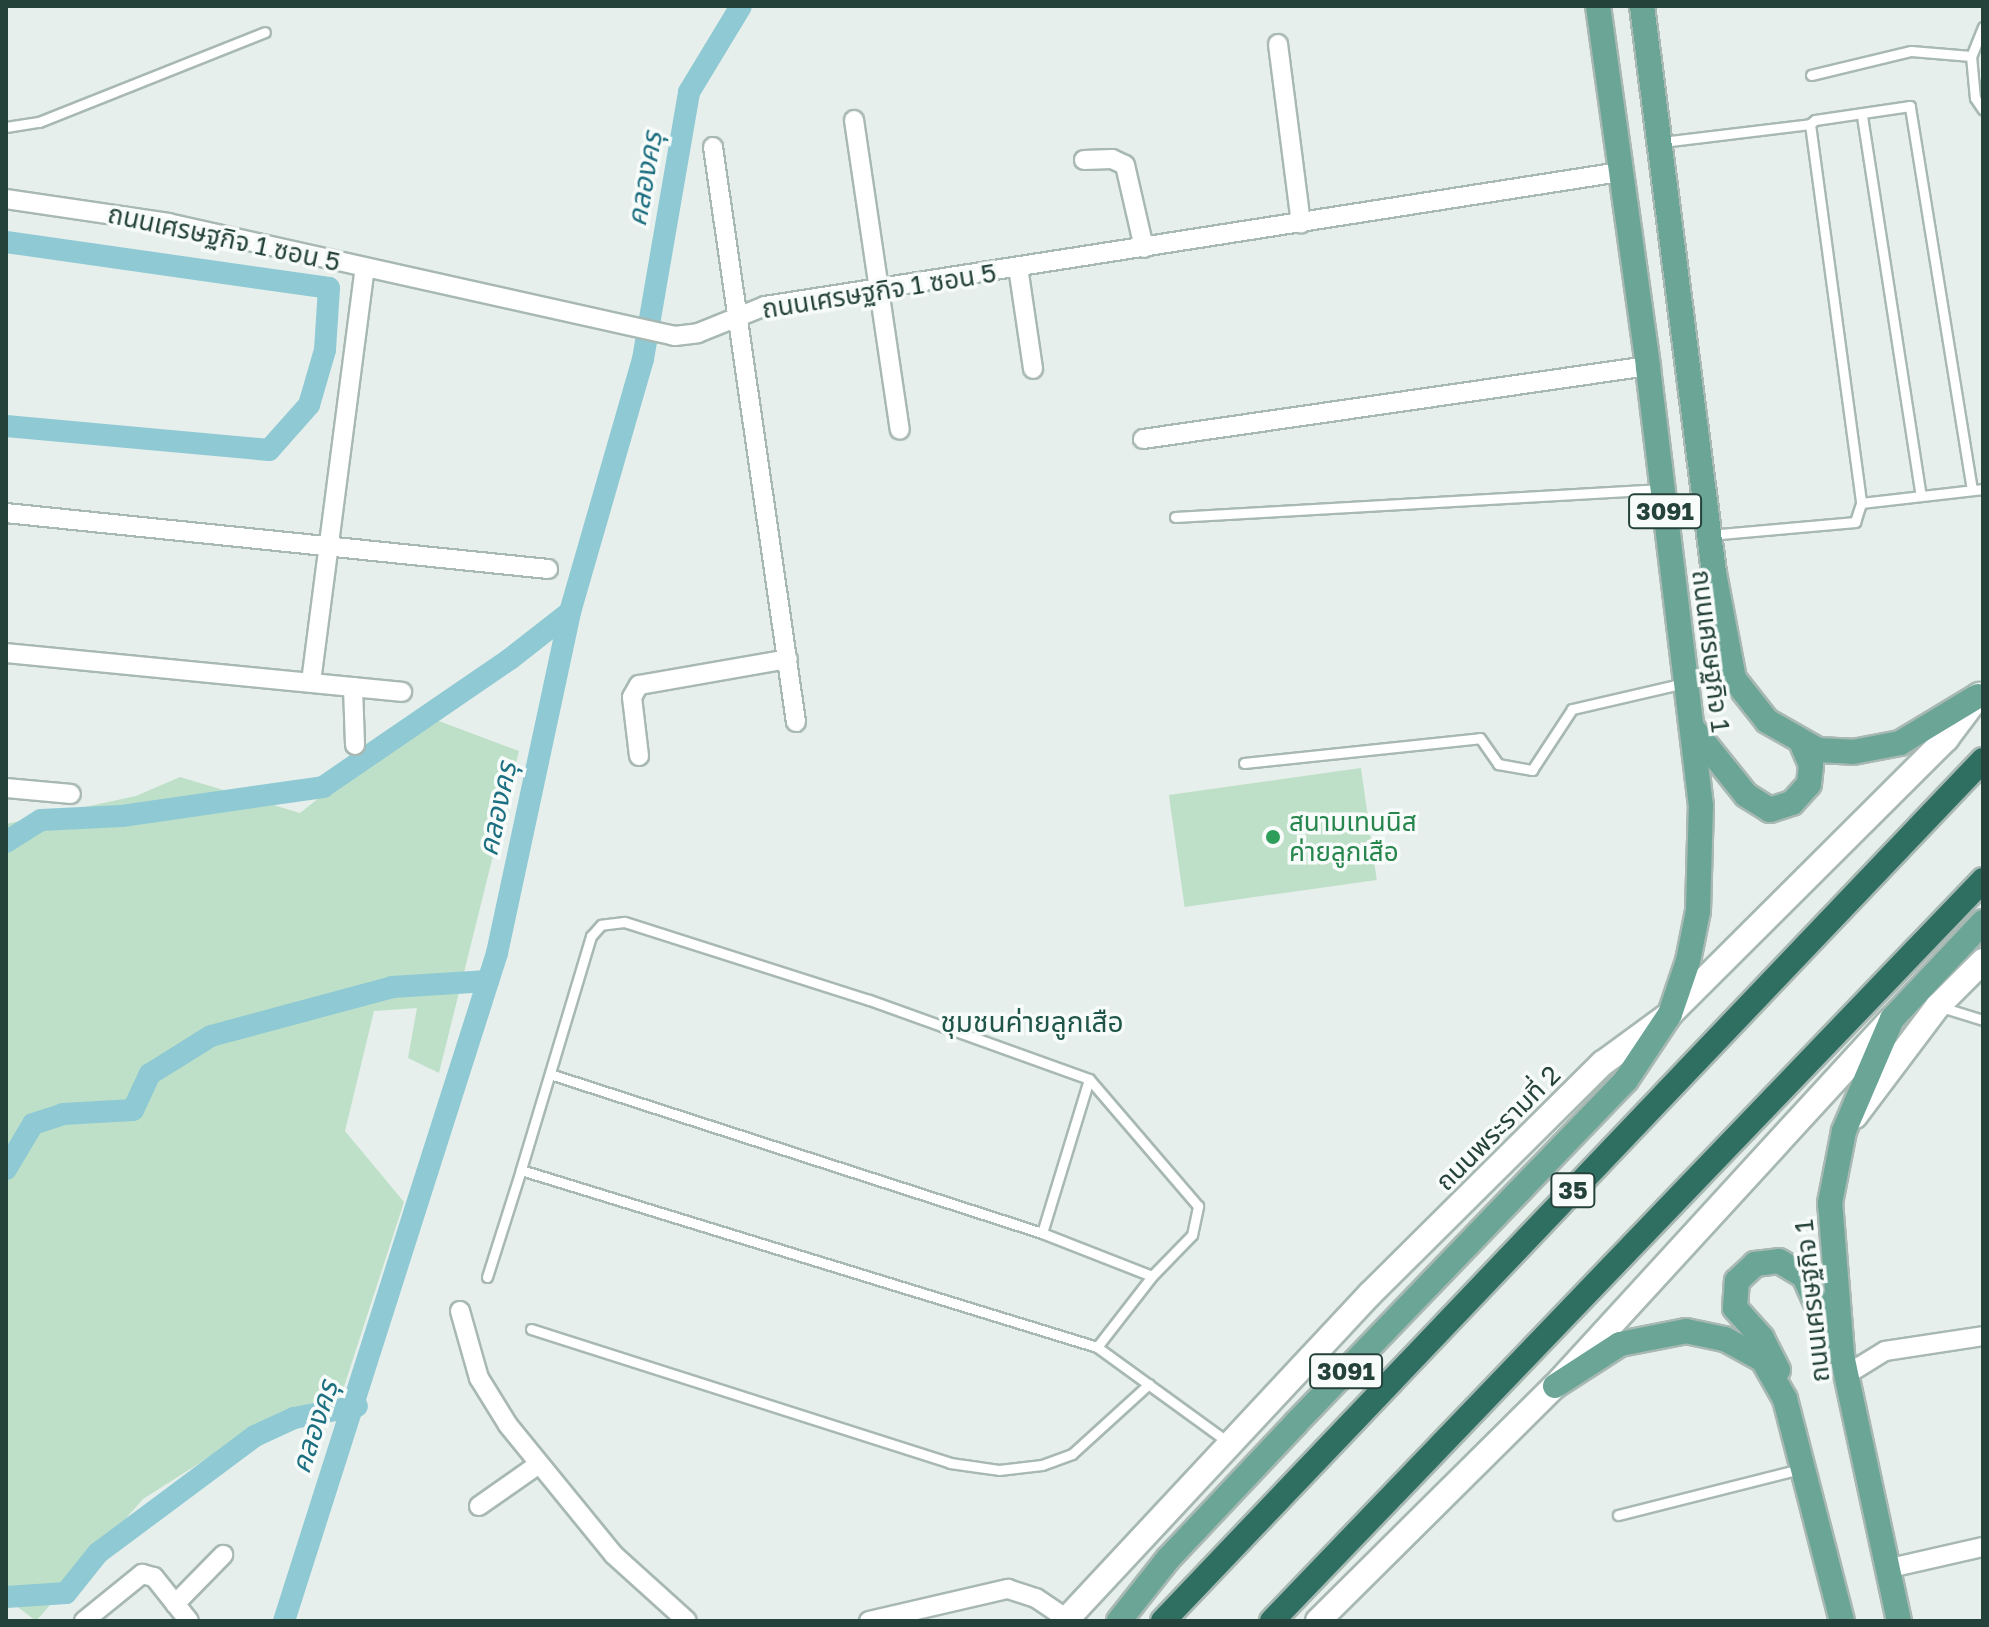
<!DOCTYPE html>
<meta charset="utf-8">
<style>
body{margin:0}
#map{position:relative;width:1989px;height:1627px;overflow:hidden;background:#e6efeb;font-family:"Golos Text","Noto Sans Thai",sans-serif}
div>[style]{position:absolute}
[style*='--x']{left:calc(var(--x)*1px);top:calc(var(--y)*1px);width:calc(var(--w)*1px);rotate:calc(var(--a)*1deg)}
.green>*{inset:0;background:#bfe0c8;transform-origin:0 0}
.canal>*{height:22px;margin:-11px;padding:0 11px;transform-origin:11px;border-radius:11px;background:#8ec9d4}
.roads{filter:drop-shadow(2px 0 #a8b8b2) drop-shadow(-2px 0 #a8b8b2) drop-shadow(0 2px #a8b8b2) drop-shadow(0 -2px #a8b8b2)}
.lane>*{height:9px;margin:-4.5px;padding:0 4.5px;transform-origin:4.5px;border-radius:4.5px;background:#fff}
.street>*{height:18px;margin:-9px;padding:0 9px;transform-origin:9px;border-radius:9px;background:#fff}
.secondary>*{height:24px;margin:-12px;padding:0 12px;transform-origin:12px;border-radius:12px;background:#fff}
.primary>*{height:24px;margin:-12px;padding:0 12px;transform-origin:12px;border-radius:12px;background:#6aa596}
.highway>*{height:24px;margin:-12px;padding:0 12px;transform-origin:12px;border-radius:12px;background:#2f6f62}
.dots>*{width:22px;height:22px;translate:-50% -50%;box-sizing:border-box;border:4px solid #f7fbf9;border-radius:50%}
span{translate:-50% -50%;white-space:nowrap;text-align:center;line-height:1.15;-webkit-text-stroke:7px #f7fbf9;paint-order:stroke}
.shield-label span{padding:2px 6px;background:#f7fbf9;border:2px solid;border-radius:6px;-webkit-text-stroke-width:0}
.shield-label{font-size:24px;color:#24423a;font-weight:700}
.street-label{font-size:26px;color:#24423a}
.leisure-label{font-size:26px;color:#27864d}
.left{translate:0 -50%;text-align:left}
.water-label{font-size:28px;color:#1c6f80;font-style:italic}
.neighbourhood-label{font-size:28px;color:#1f5548}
.frame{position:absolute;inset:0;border:8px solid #24423a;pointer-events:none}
</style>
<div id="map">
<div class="green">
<div style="clip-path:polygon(423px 715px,519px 751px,439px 1073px,408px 1058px,417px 1008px,374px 1011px,345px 1131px,404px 1202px,341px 1396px,277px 1414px,143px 1499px,36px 1621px,6px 1598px,6px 824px,136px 796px,180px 777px,300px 813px)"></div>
<div style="left:1361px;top:768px;width:113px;height:194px;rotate:82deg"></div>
</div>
<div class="canal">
<div style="--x:6;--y:242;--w:326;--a:8.1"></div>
<div style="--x:329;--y:288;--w:62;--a:93.7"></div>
<div style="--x:325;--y:350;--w:57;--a:106.2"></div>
<div style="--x:309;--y:405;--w:60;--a:131.6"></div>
<div style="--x:269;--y:450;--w:264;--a:-174.8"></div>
<div style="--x:6;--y:842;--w:41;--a:-32.2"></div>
<div style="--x:41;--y:820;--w:81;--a:-2.8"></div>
<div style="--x:122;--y:816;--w:203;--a:-8.2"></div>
<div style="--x:323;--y:787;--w:227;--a:-34.4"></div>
<div style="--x:510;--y:659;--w:76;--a:-38.1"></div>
<div style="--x:6;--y:1169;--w:52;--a:-59"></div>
<div style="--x:33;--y:1124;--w:32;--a:-18"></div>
<div style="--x:63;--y:1114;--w:70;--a:-3.3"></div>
<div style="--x:133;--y:1110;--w:40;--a:-65"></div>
<div style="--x:150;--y:1074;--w:72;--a:-31.9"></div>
<div style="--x:211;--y:1036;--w:188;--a:-15.1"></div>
<div style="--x:392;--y:987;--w:96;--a:-3.6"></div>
<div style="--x:6;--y:1597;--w:60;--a:-3.8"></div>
<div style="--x:66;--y:1593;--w:51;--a:-51.3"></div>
<div style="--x:98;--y:1553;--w:196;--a:-36.7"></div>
<div style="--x:255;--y:1436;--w:43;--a:-24.8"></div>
<div style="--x:294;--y:1418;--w:64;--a:-10.8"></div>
<div style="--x:284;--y:1621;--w:701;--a:-72.31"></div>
<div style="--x:497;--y:953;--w:349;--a:-77.9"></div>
<div style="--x:570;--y:612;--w:263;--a:-73.9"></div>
<div style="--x:643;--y:359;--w:271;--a:-80.2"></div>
<div style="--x:689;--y:92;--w:100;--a:-58.8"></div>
</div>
<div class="roads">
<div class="lane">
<div style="--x:1983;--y:27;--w:31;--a:112"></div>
<div style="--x:1971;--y:56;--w:42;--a:84.6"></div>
<div style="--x:1975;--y:98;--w:14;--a:56"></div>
<div style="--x:1811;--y:75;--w:103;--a:-13.5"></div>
<div style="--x:1911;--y:51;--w:60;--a:4.8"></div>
<div style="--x:1862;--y:116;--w:384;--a:81.2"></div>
<div style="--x:6;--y:127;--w:33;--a:-9"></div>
<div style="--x:39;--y:122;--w:243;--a:-21.7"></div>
<div style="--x:1662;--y:142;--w:149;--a:-6.9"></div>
<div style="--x:1972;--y:490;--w:389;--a:-99.2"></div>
<div style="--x:1910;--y:106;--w:96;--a:171.6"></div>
<div style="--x:1815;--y:120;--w:6;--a:141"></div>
<div style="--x:1810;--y:124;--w:382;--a:82.3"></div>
<div style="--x:1861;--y:503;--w:123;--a:-6.5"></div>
<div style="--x:1175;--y:517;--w:488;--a:-3.3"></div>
<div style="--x:1709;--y:535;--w:147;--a:-5.1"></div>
<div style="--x:1855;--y:522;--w:20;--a:-72"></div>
<div style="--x:1244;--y:763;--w:237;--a:-6"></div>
<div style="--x:1480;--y:738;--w:32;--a:55"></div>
<div style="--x:1498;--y:764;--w:35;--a:10"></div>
<div style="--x:1532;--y:770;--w:73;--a:-56.7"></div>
<div style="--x:1572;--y:709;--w:116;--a:-13"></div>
<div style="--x:1941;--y:1007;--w:44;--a:17.2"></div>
<div style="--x:550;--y:1074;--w:517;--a:17.91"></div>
<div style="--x:1042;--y:1233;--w:118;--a:21.4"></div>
<div style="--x:1042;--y:1233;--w:161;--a:-73"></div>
<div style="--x:487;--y:1277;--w:112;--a:-72.4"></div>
<div style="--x:531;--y:1329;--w:440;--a:17.7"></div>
<div style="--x:950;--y:1463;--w:49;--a:8.1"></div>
<div style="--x:999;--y:1470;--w:43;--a:-6.6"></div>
<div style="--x:1042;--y:1465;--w:32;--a:-20"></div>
<div style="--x:1072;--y:1454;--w:104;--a:-42.3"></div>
<div style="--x:1097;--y:1347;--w:90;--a:-52.2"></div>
<div style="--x:1152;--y:1276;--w:57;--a:-45.7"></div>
<div style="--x:1192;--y:1235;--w:30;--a:-78"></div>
<div style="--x:1198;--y:1206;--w:167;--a:-130.6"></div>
<div style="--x:1089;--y:1079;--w:234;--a:-160.2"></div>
<div style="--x:869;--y:1000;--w:257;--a:-162.3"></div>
<div style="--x:624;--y:922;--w:23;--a:173"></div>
<div style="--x:601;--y:925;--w:15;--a:132"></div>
<div style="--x:591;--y:936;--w:244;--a:106.7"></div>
<div style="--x:521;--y:1170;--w:603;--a:17.08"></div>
<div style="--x:1097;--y:1347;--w:163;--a:36"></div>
<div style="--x:1618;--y:1515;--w:188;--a:-14.2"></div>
</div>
<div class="street">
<div style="--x:1278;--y:44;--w:181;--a:82.7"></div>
<div style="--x:854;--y:120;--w:313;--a:81.6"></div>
<div style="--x:713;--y:147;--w:581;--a:81.79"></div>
<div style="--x:1084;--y:160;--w:28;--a:-2"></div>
<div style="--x:1112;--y:159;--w:14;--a:25"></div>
<div style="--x:1125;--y:165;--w:85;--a:77.1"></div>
<div style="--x:6;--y:199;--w:164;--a:8.4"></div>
<div style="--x:168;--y:223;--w:519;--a:12.56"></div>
<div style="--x:675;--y:336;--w:23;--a:-7"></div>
<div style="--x:698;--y:333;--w:72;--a:-21.9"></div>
<div style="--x:765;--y:306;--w:865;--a:-8.91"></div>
<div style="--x:1018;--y:267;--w:103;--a:81.6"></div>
<div style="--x:1143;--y:439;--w:510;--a:-8.23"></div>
<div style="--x:6;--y:513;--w:545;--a:5.9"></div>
<div style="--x:6;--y:653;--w:398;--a:5.6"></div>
<div style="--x:311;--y:682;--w:418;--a:-82.6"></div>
<div style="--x:353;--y:687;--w:58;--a:88"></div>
<div style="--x:639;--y:756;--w:59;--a:-96.8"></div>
<div style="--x:632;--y:697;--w:14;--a:-60"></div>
<div style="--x:639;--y:685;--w:151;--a:-9.9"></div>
<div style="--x:6;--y:788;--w:65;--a:5.3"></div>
<div style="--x:460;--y:1311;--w:70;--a:74.2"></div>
<div style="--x:479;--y:1378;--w:55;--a:58.3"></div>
<div style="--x:508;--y:1425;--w:168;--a:50.8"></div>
<div style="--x:614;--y:1555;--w:98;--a:42.1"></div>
<div style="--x:1846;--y:1375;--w:46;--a:-31.6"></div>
<div style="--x:1885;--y:1351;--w:99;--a:-8.7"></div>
<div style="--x:479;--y:1506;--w:73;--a:-35"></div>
<div style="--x:1886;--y:1569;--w:99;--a:-12.8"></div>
<div style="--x:175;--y:1604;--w:69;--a:-45.6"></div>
<div style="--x:84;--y:1621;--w:75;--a:-39"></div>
<div style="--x:142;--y:1574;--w:12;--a:14"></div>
<div style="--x:154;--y:1577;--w:56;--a:51.5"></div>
<div style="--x:869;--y:1621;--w:143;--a:-13"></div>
<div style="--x:1008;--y:1589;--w:29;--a:18"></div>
<div style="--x:1036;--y:1598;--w:37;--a:34"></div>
</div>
<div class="secondary">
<div style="--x:1855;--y:1116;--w:138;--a:-53"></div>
<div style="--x:1938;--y:1006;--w:64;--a:-45"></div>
<div style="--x:1065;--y:1621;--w:447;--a:-47"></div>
<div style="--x:1370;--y:1294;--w:328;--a:-44.8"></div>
<div style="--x:1603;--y:1063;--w:83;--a:-36.2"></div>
<div style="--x:1670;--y:1014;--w:390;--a:-44.9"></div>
<div style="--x:1946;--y:739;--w:55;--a:-53.1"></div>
<div style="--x:1318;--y:1621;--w:334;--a:-44.8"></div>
<div style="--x:1555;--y:1386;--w:495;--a:-47.5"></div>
</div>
<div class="primary">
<div style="--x:1642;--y:6;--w:572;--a:82.76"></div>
<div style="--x:1714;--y:573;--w:108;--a:79.3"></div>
<div style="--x:1734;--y:679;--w:53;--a:51.8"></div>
<div style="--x:1767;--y:721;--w:59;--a:29.6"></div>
<div style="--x:1818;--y:750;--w:35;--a:3"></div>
<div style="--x:1853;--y:752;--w:48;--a:-10.8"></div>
<div style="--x:1900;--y:743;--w:91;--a:-31.1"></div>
<div style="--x:1694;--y:730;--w:83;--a:51.3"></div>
<div style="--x:1746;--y:795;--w:28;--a:32"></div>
<div style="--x:1770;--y:810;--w:23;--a:-18"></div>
<div style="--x:1792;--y:803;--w:25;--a:-48"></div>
<div style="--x:1809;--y:784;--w:19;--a:-84"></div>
<div style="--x:1811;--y:765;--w:25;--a:-113"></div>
<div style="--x:1778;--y:1370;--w:36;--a:-117"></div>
<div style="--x:1762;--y:1338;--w:40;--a:-132"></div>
<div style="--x:1735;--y:1308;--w:27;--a:-86"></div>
<div style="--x:1737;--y:1281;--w:25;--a:-43"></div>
<div style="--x:1755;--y:1264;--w:24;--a:-7"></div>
<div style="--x:1779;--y:1261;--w:29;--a:31"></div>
<div style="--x:1804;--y:1276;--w:73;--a:65.9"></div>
<div style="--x:1555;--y:1386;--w:77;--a:-32.9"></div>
<div style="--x:1620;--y:1344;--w:67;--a:-11.1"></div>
<div style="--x:1686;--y:1331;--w:40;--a:12"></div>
<div style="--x:1725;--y:1339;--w:43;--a:28.9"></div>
<div style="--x:1763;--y:1360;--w:45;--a:60.6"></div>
<div style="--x:1785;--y:1399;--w:229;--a:75.6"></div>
<div style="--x:1119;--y:1621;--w:79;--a:-51.7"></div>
<div style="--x:1168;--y:1559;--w:187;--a:-46.7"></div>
<div style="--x:1296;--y:1423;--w:476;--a:-46.1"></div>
<div style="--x:1626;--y:1080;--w:79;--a:-56.3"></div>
<div style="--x:1670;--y:1014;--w:56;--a:-71.2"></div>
<div style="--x:1688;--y:961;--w:51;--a:-78.7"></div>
<div style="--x:1698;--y:911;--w:105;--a:-88.4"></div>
<div style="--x:1701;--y:806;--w:443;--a:-96.9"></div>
<div style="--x:1648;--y:366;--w:363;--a:-97.9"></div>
<div style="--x:1899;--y:1621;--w:273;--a:-102.1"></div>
<div style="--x:1842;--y:1354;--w:151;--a:-94.5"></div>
<div style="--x:1830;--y:1203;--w:73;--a:-79"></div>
<div style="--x:1844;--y:1131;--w:122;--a:-66.8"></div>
<div style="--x:1892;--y:1019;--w:133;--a:-46.8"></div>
</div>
<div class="highway">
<div style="--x:1163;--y:1621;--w:1189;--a:-46.4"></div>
<div style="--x:1272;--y:1621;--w:1027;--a:-46.18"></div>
</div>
</div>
<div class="dots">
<div style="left:1273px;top:837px;background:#2e9e5b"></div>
</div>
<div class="shield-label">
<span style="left:1665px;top:511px">3091</span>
<span style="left:1573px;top:1190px">35</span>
<span style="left:1346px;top:1371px">3091</span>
</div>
<div class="street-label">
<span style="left:224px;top:238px;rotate:12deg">ถนนเศรษฐกิจ 1 ซอน 5</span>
<span style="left:879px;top:291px;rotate:-9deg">ถนนเศรษฐกิจ 1 ซอน 5</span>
<span style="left:1711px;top:651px;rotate:83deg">ถนนเศรษฐกิจ 1</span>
<span style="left:1498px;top:1128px;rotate:-45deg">ถนนพระรามที่ 2</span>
<span style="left:1812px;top:1301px;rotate:-96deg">ถนนเศรษฐกิจ 1</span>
</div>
<div class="leisure-label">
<span class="left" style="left:1289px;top:837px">สนามเทนนิส<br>ค่ายลูกเสือ</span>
</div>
<div class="water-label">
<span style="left:644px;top:179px;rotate:-80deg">คลองครุ</span>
<span style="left:497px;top:809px;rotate:-78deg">คลองครุ</span>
<span style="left:314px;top:1427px;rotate:-72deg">คลองครุ</span>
</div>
<div class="neighbourhood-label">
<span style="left:1032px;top:1022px">ชุมชนค่ายลูกเสือ</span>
</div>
<div class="frame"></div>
</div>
